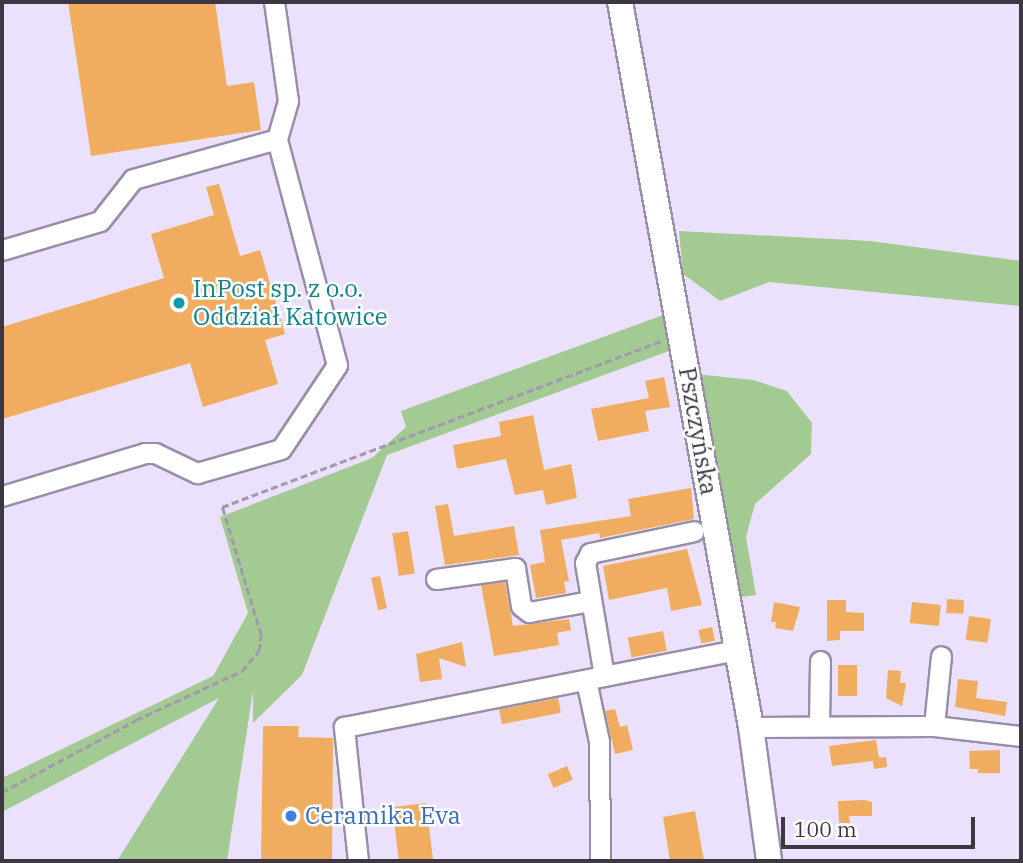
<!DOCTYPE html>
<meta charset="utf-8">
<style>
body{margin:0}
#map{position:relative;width:1023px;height:863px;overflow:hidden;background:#ece1fc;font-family:"IBM Plex Serif",serif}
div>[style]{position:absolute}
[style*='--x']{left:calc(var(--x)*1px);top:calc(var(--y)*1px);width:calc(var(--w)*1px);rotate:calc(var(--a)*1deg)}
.green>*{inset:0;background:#a3ca92}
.building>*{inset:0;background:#f0ad5f;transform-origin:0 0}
.path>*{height:2.5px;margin-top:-1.25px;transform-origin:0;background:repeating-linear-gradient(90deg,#a199ad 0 7px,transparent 0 10.5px)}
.roads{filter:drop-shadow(2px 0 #988ea7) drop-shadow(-2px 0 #988ea7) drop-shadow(0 2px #988ea7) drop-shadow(0 -2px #988ea7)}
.minor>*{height:19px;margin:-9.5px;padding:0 9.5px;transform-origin:9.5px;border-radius:9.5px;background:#fff}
.major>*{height:24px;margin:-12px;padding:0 12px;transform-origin:12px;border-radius:12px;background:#fff}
.dots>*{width:19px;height:19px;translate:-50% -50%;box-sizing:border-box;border:4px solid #fff;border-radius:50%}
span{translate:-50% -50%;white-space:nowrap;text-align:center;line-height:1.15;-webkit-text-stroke:5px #fff;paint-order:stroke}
.culture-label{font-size:24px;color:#0d838f}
.left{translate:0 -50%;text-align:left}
.street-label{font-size:24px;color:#3c3742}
.shop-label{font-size:24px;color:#366cbe}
.frame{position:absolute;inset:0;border:4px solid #3c3742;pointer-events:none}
.scale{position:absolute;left:781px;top:817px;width:194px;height:32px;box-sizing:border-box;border:4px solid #3c3742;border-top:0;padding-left:9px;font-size:21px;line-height:24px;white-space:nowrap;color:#3c3742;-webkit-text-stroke:5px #fff;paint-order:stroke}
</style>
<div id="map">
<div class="green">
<div style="clip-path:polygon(679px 231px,870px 241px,1021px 261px,1021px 306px,769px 282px,720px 301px,683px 274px)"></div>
<div style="clip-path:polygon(666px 314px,669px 351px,387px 455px,302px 675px,253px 723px,253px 691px,227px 861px,117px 861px,219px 698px,2px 812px,2px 778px,213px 676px,248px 613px,220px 517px,372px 458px,406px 427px,401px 411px)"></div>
<div style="clip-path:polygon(695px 374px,753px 380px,787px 391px,812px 423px,811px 454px,755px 504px,746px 537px,756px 595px,735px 598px)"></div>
</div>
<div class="building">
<div style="clip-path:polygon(68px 2px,215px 2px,227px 86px,254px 82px,261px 130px,91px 156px)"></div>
<div style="clip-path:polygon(219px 184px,240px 256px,260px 250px,285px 334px,265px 340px,278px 384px,203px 407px,190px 363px,2px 419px,2px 327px,164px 278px,151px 234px,214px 215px,206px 187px)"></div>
<div style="clip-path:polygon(664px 377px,670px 407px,645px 411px,649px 431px,598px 441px,591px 409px,649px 398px,645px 381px)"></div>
<div style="clip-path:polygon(533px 415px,544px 470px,571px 464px,577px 498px,546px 505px,543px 490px,515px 495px,506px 459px,457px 469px,453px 445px,501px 436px,499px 422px)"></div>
<div style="clip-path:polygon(691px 488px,694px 519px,600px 538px,599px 533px,561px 540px,569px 581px,564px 582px,566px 593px,536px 598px,530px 565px,545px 562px,540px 530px,631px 516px,628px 499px)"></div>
<div style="clip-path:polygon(448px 504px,454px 536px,514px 526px,519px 555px,445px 565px,435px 506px)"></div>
<div style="left:408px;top:531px;width:43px;height:16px;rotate:81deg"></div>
<div style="clip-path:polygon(687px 549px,702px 605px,671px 611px,667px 588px,609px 600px,603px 566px)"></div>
<div style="left:380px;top:576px;width:33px;height:9px;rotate:78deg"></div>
<div style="clip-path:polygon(505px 582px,513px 626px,569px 619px,571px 630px,557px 633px,559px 645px,494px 656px,481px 585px)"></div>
<div style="left:947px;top:599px;width:17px;height:14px;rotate:3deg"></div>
<div style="clip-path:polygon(827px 600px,846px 600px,846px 612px,864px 613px,864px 631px,840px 631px,840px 640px,827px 641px)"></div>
<div style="clip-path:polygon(774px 602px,800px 607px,793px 631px,775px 628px,776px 622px,771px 622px)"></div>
<div style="left:912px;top:602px;width:29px;height:21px;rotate:6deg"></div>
<div style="left:969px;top:616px;width:22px;height:24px;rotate:8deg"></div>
<div style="left:712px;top:627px;width:14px;height:14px;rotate:78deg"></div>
<div style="left:663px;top:631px;width:20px;height:36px;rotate:79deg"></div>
<div style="clip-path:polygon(462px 642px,466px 667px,439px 658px,442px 679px,420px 682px,416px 654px)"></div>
<div style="left:838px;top:665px;width:19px;height:31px"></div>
<div style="clip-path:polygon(888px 670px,901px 671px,900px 683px,906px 683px,902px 706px,886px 698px)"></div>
<div style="clip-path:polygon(958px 679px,978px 681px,976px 698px,1007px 702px,1005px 716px,955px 707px)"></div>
<div style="left:558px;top:698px;width:15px;height:60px;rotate:79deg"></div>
<div style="clip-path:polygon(615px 709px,620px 727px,627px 725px,633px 750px,615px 754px,605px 711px)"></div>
<div style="clip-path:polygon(263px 726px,299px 726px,298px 737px,333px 738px,332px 861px,261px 861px)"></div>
<div style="clip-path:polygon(876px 740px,879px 758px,886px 757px,887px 767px,874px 769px,873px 761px,832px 766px,829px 746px)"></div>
<div style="clip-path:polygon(1000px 750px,1000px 773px,978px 773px,978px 769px,970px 769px,969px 751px)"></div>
<div style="left:567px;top:766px;width:15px;height:21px;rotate:67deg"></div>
<div style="clip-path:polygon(865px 800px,872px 802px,872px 816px,849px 816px,850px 823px,839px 823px,838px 801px)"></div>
<div style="left:426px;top:803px;width:58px;height:34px;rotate:83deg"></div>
<div style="clip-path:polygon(695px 811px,704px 861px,670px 861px,663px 817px)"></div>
</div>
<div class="path">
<div style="--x:2;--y:792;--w:152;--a:-28.2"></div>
<div style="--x:136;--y:720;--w:117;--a:-24.8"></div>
<div style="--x:242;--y:671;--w:26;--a:-50"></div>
<div style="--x:259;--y:651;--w:16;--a:-83"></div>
<div style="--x:261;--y:635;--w:134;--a:-106.9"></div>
<div style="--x:222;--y:507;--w:472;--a:-20.7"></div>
</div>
<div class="roads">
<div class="minor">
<div style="--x:2;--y:250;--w:102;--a:-16.5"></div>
<div style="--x:100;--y:221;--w:53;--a:-51.8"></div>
<div style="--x:133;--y:179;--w:149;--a:-15.5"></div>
<div style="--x:2;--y:496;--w:149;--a:-16.7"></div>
<div style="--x:145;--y:453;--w:10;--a:0"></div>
<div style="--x:155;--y:453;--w:47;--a:25.5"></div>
<div style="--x:197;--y:473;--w:87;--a:-15.9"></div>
<div style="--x:281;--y:449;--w:101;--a:-56.3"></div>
<div style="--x:337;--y:365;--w:234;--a:-104.9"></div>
<div style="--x:277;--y:139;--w:40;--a:-74"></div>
<div style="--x:288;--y:101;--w:100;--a:-98"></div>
<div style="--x:436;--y:579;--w:80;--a:-7.9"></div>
<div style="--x:515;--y:568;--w:38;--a:81"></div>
<div style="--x:521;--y:606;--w:10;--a:37"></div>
<div style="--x:529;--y:612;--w:63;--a:-10.1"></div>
<div style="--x:604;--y:676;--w:115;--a:-99.5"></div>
<div style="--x:585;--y:563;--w:11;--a:-63"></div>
<div style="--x:590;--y:553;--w:106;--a:-11.9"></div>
<div style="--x:586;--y:680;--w:62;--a:78"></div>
<div style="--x:599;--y:741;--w:120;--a:89.5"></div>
<div style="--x:819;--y:725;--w:64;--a:-89.1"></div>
<div style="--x:934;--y:726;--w:70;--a:-84.3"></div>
<div style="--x:751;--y:727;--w:183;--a:-0.3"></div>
<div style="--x:934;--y:726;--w:88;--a:6.6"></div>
<div style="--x:358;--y:861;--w:135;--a:-96"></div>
<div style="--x:344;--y:727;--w:400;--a:-11.1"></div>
</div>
<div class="major">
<div style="--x:620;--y:2;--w:737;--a:79.76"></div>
<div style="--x:751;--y:727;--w:135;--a:82.3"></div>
</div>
</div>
<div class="dots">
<div style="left:179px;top:303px;background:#0f9aa8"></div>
<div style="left:291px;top:816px;background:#3f7fe0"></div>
</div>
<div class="culture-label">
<span class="left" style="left:193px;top:303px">InPost sp. z o.o.<br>Oddział Katowice</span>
</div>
<div class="street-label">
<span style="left:698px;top:431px;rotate:80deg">Pszczyńska</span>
</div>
<div class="shop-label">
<span class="left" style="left:305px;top:816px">Ceramika Eva</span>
</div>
<div class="frame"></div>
<div class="scale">100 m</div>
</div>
